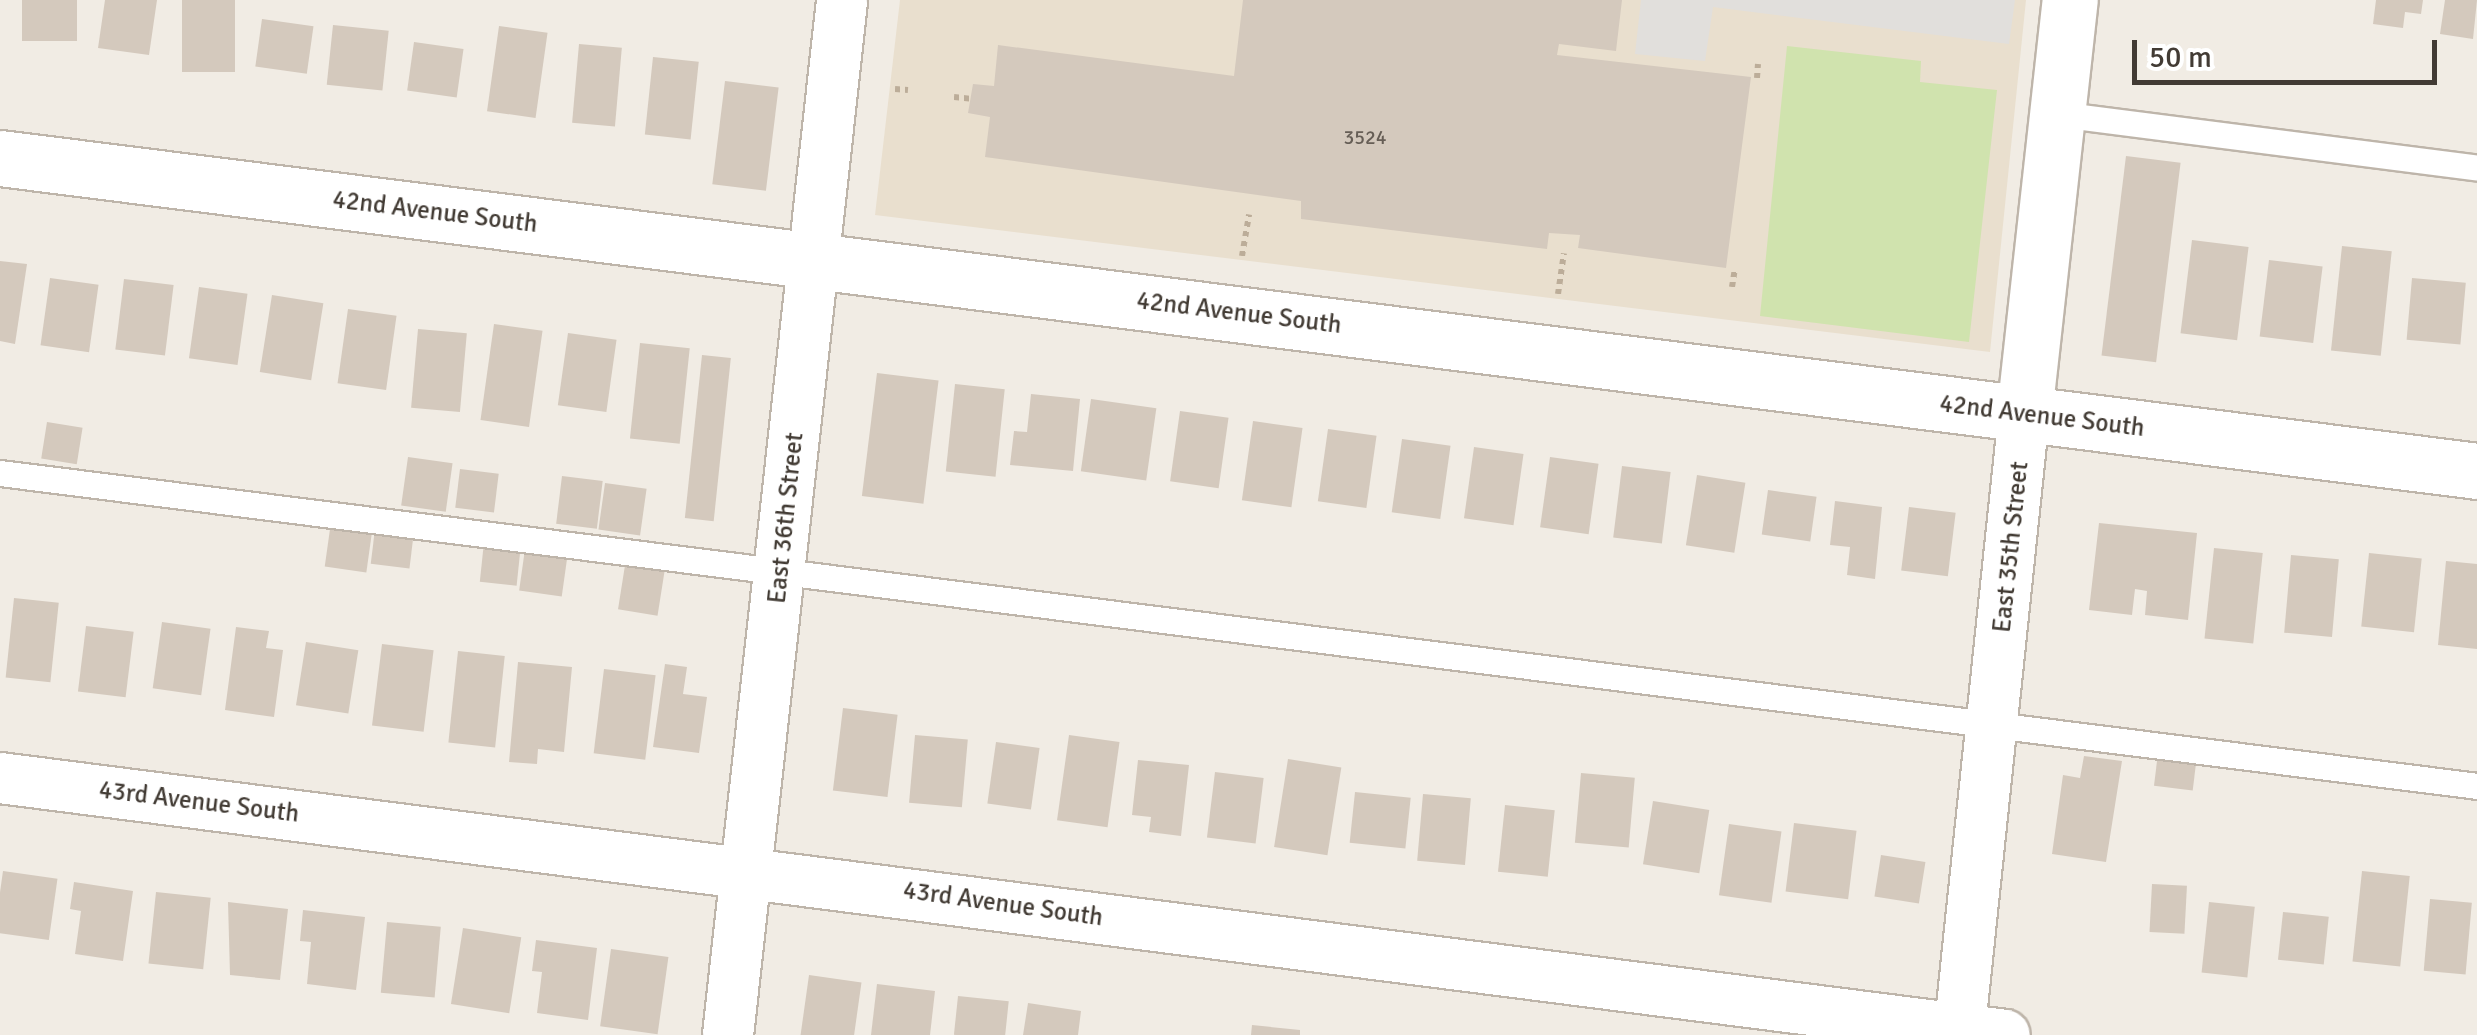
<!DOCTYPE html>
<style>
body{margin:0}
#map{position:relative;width:2477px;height:1035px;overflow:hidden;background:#f1ece4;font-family:Signika,sans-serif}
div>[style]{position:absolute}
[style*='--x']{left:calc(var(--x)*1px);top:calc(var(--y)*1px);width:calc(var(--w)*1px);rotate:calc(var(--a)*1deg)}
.education>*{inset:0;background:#e9dfce}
.green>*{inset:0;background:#d0e3ae}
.parking>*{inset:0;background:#e1dfdc}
.building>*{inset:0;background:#d4c9bd;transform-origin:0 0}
.path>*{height:6px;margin-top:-3px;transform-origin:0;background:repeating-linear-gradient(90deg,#bcad99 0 5px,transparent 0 10px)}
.roads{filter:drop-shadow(2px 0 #beb5aa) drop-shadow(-2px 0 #beb5aa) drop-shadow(0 2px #beb5aa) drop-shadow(0 -2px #beb5aa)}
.service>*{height:25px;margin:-12.5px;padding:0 12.5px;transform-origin:12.5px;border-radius:12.5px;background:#fff}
.minor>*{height:50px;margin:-25px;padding:0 25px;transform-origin:25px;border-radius:25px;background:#fff}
.tertiary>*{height:55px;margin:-27.5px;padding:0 27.5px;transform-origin:27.5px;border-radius:27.5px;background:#fff}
span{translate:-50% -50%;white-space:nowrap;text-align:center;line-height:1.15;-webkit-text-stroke:8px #fff;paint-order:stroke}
.number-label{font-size:20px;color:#665e56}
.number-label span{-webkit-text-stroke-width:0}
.street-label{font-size:25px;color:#423b34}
.scale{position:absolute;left:2132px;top:40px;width:305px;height:45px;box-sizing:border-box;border:5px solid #423b34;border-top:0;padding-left:12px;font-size:30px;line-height:35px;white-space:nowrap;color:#423b34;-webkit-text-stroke:8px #fff;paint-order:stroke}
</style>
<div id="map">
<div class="education">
<div style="clip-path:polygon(900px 0,2026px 0,1990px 352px,875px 215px)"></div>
</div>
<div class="green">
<div style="clip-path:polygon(1787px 46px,1921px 61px,1920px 82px,1997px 90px,1969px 342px,1760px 316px)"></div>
</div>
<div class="parking">
<div style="clip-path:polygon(1641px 0,2015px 0,2009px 44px,1713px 7px,1705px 61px,1635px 54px)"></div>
</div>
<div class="building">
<div style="left:22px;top:0;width:55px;height:41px"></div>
<div style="clip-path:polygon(105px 0,157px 0,149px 55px,98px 48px)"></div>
<div style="left:182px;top:0;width:53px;height:72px"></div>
<div style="clip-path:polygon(1243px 0,1622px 0,1616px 51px,1559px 44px,1557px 55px,1751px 77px,1726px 268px,1578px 248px,1580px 235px,1549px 233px,1547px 249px,1301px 219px,1301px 201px,985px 157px,990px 117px,968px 113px,973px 84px,994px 86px,998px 45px,1234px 76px)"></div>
<div style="clip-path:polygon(2376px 0,2423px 0,2421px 14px,2405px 12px,2403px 28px,2373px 24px)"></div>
<div style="clip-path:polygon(2445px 0,2477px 0,2473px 39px,2440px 34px)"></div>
<div style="left:262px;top:19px;width:52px;height:48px;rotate:8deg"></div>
<div style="left:333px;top:25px;width:56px;height:60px;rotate:6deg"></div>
<div style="left:499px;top:26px;width:49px;height:86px;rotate:8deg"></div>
<div style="left:414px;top:42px;width:50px;height:49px;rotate:8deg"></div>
<div style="left:579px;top:44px;width:43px;height:79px;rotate:5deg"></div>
<div style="left:653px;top:57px;width:46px;height:78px;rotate:6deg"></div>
<div style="left:725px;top:81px;width:54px;height:104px;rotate:7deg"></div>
<div style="left:2126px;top:156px;width:55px;height:201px;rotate:7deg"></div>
<div style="left:2192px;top:240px;width:57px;height:94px;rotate:7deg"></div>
<div style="left:2342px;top:246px;width:50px;height:105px;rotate:6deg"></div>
<div style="left:2269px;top:260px;width:54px;height:77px;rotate:7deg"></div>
<div style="clip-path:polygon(0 261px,27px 264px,15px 344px,0 341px)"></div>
<div style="left:50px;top:278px;width:49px;height:68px;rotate:8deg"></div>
<div style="left:2412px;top:278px;width:54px;height:62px;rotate:5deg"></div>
<div style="left:124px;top:279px;width:50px;height:71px;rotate:7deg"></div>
<div style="left:199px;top:287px;width:49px;height:72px;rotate:8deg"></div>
<div style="left:272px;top:295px;width:52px;height:78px;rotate:9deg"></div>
<div style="left:348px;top:309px;width:49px;height:75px;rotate:8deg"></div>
<div style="left:494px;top:324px;width:49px;height:97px;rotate:8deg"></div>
<div style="left:418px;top:329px;width:49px;height:79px;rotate:5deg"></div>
<div style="left:568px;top:333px;width:49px;height:73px;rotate:8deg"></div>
<div style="left:640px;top:343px;width:50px;height:96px;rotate:6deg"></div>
<div style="left:702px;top:355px;width:29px;height:164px;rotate:6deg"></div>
<div style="left:877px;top:373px;width:62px;height:124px;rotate:7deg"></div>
<div style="left:955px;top:384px;width:50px;height:88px;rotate:6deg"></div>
<div style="clip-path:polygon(1031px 394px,1080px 399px,1073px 471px,1010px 465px,1014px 431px,1027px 432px)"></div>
<div style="left:1091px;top:399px;width:66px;height:73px;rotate:8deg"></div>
<div style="left:1180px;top:411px;width:49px;height:71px;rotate:8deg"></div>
<div style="left:1253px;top:421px;width:50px;height:80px;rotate:8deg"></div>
<div style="left:47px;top:422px;width:36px;height:37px;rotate:9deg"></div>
<div style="left:1328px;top:429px;width:49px;height:73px;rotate:8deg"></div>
<div style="left:1402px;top:439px;width:49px;height:74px;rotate:8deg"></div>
<div style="left:1474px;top:447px;width:50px;height:72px;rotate:8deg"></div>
<div style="left:408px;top:457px;width:45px;height:49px;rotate:8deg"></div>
<div style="left:1550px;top:457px;width:49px;height:71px;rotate:8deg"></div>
<div style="left:1622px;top:466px;width:49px;height:72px;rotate:7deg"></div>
<div style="left:460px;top:469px;width:39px;height:39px;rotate:7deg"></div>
<div style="left:1697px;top:475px;width:49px;height:71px;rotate:9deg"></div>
<div style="left:562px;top:476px;width:41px;height:48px;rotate:7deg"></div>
<div style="left:605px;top:483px;width:42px;height:47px;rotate:8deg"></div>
<div style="left:1768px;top:490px;width:49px;height:45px;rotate:8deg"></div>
<div style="clip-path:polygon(1835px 501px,1882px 507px,1875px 579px,1847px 575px,1850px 547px,1830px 545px)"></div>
<div style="left:1909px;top:507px;width:47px;height:64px;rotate:7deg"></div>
<div style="left:331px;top:522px;width:42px;height:45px;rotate:8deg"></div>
<div style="clip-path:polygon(2099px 523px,2197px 533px,2188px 620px,2145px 615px,2147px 591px,2135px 589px,2132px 615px,2089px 610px)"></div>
<div style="left:375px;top:529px;width:39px;height:35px;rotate:7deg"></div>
<div style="left:484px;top:542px;width:37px;height:40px;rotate:6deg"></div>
<div style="left:2214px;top:548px;width:49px;height:91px;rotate:6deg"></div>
<div style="left:525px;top:549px;width:43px;height:42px;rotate:8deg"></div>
<div style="left:2369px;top:553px;width:53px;height:74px;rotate:6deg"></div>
<div style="left:2291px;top:555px;width:48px;height:78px;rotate:5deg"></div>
<div style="left:626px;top:559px;width:40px;height:51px;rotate:9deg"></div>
<div style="clip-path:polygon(2446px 561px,2477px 564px,2477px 649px,2438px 645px)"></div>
<div style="left:14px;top:598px;width:45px;height:80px;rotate:6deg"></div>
<div style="left:162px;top:622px;width:49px;height:67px;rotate:8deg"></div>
<div style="left:86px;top:626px;width:48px;height:66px;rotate:7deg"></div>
<div style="clip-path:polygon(236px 627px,269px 631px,266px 648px,283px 650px,274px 717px,225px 710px)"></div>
<div style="left:306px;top:642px;width:53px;height:64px;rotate:9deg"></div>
<div style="left:382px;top:644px;width:52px;height:82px;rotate:7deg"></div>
<div style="left:458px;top:651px;width:47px;height:92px;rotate:6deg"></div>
<div style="clip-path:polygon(518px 662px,572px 667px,564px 752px,538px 749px,537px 764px,509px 762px)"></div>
<div style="clip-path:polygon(665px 664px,687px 667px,683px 694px,707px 697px,699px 753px,653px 747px)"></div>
<div style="left:604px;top:669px;width:52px;height:85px;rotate:7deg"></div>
<div style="left:843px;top:708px;width:55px;height:83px;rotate:7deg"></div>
<div style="left:915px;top:735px;width:53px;height:68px;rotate:5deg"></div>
<div style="left:1069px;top:735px;width:51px;height:86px;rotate:8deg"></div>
<div style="left:996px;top:742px;width:44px;height:62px;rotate:8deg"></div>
<div style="left:2158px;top:753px;width:39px;height:33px;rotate:7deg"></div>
<div style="clip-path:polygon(2084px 756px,2122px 761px,2106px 862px,2052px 854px,2063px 775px,2080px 778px)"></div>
<div style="left:1288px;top:759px;width:54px;height:89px;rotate:9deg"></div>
<div style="clip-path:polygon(1138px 760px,1189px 765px,1181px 836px,1149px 832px,1151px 817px,1132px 815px)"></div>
<div style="left:1215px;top:772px;width:49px;height:66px;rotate:7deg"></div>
<div style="left:1581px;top:773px;width:54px;height:70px;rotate:5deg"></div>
<div style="left:1355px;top:792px;width:56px;height:51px;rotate:6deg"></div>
<div style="left:1423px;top:794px;width:48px;height:67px;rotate:5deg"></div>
<div style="left:1653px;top:801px;width:57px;height:64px;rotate:9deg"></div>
<div style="left:1505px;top:805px;width:50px;height:67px;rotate:6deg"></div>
<div style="left:1794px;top:823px;width:63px;height:69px;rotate:7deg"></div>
<div style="left:1729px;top:824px;width:53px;height:72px;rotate:8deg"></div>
<div style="left:1881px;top:855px;width:45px;height:42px;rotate:9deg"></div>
<div style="left:3px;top:871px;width:55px;height:62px;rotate:8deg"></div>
<div style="left:2362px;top:871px;width:48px;height:91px;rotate:6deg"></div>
<div style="clip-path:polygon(74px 882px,133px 891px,123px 961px,75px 954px,81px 911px,70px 909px)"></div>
<div style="left:2152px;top:884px;width:35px;height:48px;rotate:3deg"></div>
<div style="left:156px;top:892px;width:55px;height:72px;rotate:6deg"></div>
<div style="left:2430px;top:899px;width:42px;height:72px;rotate:5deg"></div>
<div style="clip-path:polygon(228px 902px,288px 909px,280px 980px,230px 975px)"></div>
<div style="left:2209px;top:902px;width:46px;height:71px;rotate:6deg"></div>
<div style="clip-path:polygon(303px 910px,365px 917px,356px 990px,307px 984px,311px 942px,300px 941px)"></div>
<div style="left:2283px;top:912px;width:46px;height:48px;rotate:6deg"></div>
<div style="left:387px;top:922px;width:54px;height:71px;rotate:5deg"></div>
<div style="left:463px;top:928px;width:59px;height:77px;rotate:9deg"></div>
<div style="clip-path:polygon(536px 940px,597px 948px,588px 1020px,537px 1013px,542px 972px,532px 971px)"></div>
<div style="left:611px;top:949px;width:58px;height:78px;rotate:8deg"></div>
<div style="left:809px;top:975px;width:53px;height:61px;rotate:8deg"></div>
<div style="clip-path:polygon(877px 984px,935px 991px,930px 1035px,871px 1035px)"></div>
<div style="left:958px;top:996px;width:51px;height:39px;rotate:6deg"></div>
<div style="clip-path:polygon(1028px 1003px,1081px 1011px,1078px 1035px,1023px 1035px)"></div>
<div style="clip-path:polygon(1252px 1025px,1300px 1030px,1300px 1035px,1251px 1035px)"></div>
</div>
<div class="path">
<div style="--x:1757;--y:78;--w:14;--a:-86"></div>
<div style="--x:895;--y:89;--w:13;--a:4"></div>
<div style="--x:954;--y:97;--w:18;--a:6"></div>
<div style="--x:1242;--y:256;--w:42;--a:-80.3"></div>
<div style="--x:1732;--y:287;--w:18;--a:-81"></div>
<div style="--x:1558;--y:294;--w:41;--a:-81.7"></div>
</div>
<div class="roads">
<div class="service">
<div style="--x:2058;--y:114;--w:422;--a:7.3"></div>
<div style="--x:0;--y:473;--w:2497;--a:7.2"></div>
</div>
<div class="minor">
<div style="--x:0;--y:778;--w:2021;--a:7.3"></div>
<div style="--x:728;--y:1035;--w:1041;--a:-83.71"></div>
<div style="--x:1959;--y:1035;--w:624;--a:-84.02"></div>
</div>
<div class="tertiary">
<div style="--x:0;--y:158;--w:2497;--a:7.2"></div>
<div style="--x:2024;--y:414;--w:417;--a:-83.7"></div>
</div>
</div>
<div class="number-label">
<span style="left:1365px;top:137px">3524</span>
</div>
<div class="street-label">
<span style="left:435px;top:212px;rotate:7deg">42nd Avenue South</span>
<span style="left:1239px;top:313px;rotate:7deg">42nd Avenue South</span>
<span style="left:2042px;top:416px;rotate:7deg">42nd Avenue South</span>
<span style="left:786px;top:518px;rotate:-84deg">East 36th Street</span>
<span style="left:2011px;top:547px;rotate:-84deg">East 35th Street</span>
<span style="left:199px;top:802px;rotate:7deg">43rd Avenue South</span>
<span style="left:1003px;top:904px;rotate:8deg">43rd Avenue South</span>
</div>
<div class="scale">50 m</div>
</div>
